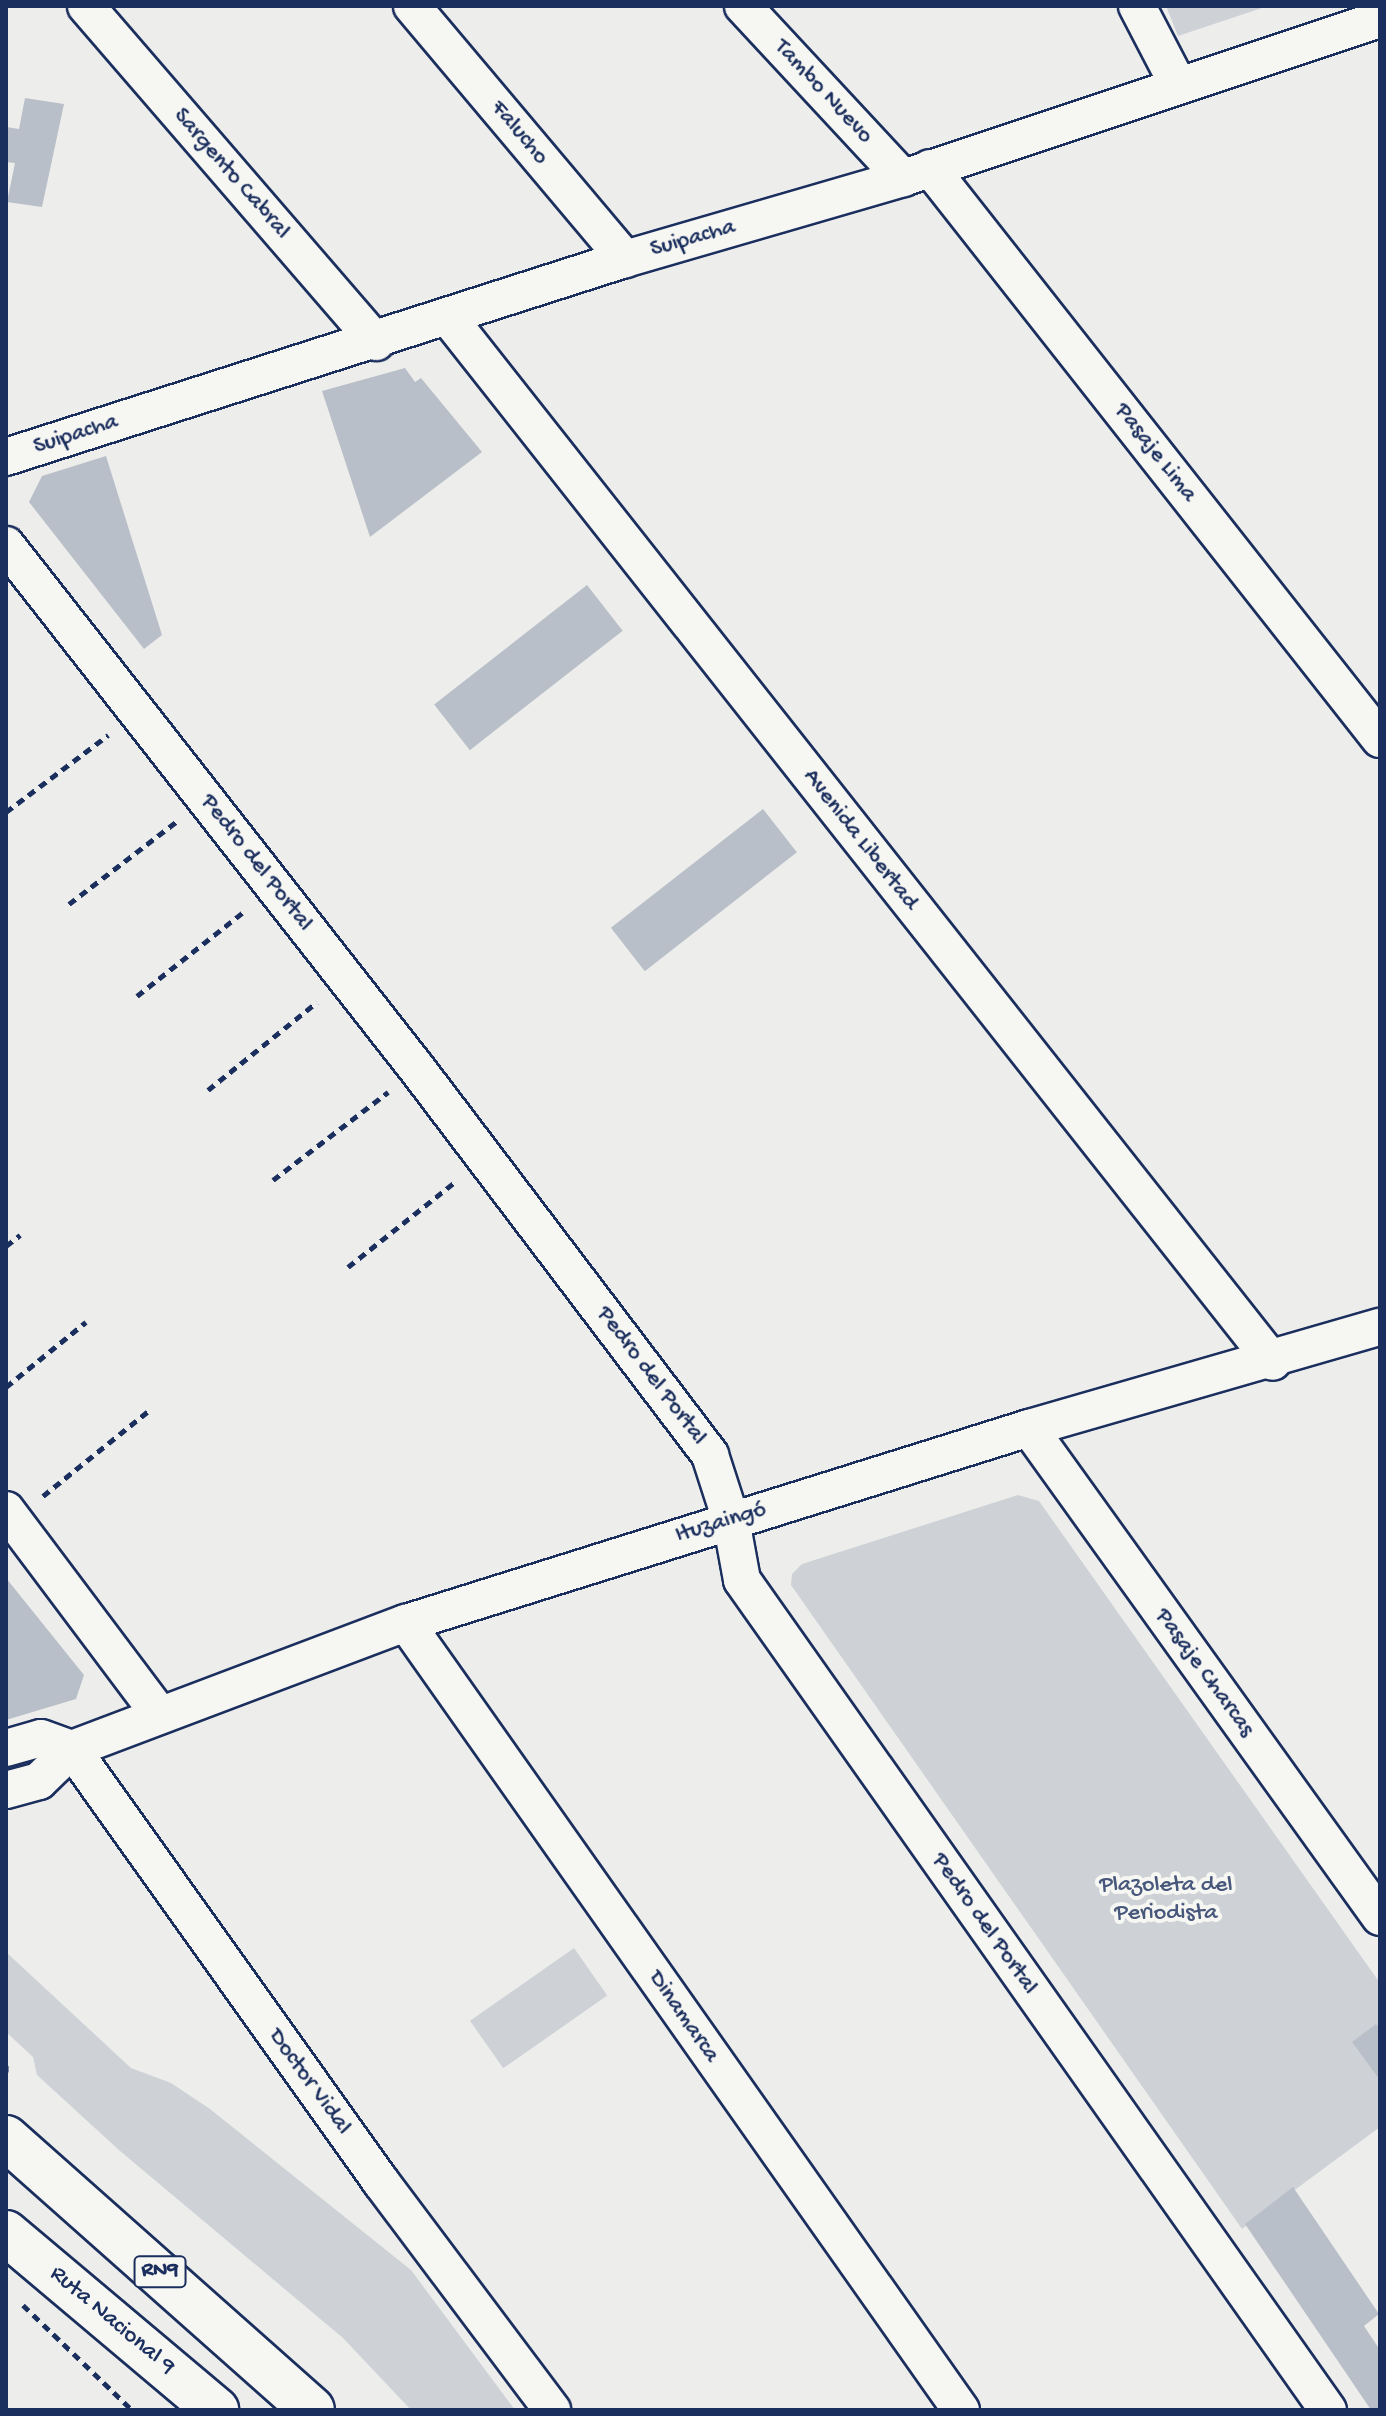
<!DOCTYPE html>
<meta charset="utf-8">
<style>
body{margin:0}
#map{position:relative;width:1386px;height:2416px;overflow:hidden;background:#edeeec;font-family:"Gochi Hand",sans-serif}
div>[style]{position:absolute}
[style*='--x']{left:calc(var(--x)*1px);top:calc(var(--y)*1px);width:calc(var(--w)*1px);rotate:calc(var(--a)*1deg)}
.green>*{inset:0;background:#ced2d7;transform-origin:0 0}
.building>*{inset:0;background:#b9bfc8;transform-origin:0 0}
.path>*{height:5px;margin-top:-2.5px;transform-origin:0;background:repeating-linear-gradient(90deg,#1b2f5e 0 8px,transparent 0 14px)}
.roads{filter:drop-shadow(2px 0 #1b2f5e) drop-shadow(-2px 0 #1b2f5e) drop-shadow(0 2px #1b2f5e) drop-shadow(0 -2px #1b2f5e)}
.minor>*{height:36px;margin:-18px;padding:0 18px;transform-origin:18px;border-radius:18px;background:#f6f6f2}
.highway>*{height:44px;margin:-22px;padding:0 22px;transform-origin:22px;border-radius:22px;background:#f6f6f2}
span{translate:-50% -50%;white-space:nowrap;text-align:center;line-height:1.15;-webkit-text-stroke:8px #f6f6f2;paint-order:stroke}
.shield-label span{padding:2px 6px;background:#f6f6f2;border:2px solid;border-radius:6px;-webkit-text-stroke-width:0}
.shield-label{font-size:22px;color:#1b2f5e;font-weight:700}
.street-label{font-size:24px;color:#1b2f5e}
.park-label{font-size:24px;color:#48587c}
.frame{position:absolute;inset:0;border:8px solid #1b2f5e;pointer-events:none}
</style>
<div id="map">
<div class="green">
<div style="clip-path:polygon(1166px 6px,1268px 6px,1178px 36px)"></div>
<div style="clip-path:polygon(1018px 1495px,1039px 1501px,1380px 1983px,1380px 2127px,1242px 2229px,791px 1585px,792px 1574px,802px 1564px)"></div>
<div style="left:574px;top:1948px;width:58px;height:127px;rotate:55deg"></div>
<div style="clip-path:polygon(6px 1952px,131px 2068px,171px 2083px,210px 2109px,411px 2270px,515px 2410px,411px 2410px,343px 2338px,120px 2151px,37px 2075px,33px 2057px,6px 2032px)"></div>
</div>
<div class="building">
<div style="clip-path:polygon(25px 98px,64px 104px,42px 207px,7px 202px,15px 163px,6px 162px,6px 127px,19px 129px)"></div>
<div style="clip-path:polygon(405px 368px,415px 382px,421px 378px,482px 452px,370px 537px,322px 391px)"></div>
<div style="clip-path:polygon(106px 456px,162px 635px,144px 649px,29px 502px,42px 476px)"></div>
<div style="left:587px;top:585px;width:58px;height:194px;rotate:52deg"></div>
<div style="left:763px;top:809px;width:55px;height:193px;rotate:52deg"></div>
<div style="clip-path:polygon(6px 1578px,84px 1675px,76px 1699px,6px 1720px)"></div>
<div style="clip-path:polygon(1376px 2024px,1380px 2029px,1380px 2080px,1352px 2042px)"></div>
<div style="clip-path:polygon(1293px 2187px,1379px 2314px,1364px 2326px,1380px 2350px,1380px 2410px,1371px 2410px,1245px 2224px)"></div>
</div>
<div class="path">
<div style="--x:6;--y:812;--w:128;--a:-37"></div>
<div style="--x:69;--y:904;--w:136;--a:-37.5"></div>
<div style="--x:137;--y:996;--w:139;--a:-38.3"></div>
<div style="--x:208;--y:1090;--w:140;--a:-38.9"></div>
<div style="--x:273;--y:1180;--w:145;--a:-37.4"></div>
<div style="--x:6;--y:1246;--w:18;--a:-38"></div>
<div style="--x:348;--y:1267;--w:138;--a:-38.5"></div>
<div style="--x:6;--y:1387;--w:103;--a:-39.1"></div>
<div style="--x:43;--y:1496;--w:139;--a:-38.9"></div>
<div style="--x:6;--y:2065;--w:7;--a:90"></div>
<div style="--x:23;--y:2305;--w:151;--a:43.9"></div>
</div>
<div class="roads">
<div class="minor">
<div style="--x:86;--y:6;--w:444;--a:49.2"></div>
<div style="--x:412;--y:6;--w:331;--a:49.9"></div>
<div style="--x:743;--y:6;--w:235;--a:47.1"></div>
<div style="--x:1137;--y:6;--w:87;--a:62.5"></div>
<div style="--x:930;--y:168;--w:727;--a:51.76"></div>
<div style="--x:448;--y:317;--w:1331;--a:51.71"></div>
<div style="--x:6;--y:457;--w:650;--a:-17.74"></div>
<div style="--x:625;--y:259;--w:290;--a:-16.2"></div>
<div style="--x:903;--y:178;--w:503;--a:-18.43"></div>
<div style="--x:6;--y:545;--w:667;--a:51.88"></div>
<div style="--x:418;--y:1070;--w:483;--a:52.8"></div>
<div style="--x:710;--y:1455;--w:68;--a:72.1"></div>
<div style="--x:731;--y:1520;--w:61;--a:79.6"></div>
<div style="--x:742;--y:1580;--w:1016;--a:54.78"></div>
<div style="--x:1029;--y:1428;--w:602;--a:54.33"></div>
<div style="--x:6;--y:1510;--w:255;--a:53.1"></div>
<div style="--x:406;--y:1623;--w:963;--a:54.81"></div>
<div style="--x:6;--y:1748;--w:36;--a:-16"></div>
<div style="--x:41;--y:1738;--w:33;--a:20"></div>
<div style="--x:72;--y:1749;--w:532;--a:54.49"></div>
<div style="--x:381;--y:2182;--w:285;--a:53.1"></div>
<div style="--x:6;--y:1790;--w:34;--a:-15"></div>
<div style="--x:39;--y:1781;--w:46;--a:-44.1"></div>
<div style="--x:72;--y:1749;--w:357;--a:-20.7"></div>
<div style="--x:406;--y:1623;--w:653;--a:-17.38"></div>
<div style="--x:1029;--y:1428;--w:365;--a:-16.1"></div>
</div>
<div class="highway">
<div style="--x:6;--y:2138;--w:409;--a:41.6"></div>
<div style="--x:6;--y:2233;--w:275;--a:40.1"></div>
</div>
</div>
<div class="shield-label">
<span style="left:160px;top:2272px">RN9</span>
</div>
<div class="street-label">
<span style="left:823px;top:92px;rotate:47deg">Tambo Nuevo</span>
<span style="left:519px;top:133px;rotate:50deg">Falucho</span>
<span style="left:231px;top:174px;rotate:49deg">Sargento Cabral</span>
<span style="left:693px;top:239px;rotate:-16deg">Suipacha</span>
<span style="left:76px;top:435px;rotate:-18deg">Suipacha</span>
<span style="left:1155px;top:453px;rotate:52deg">Pasaje Lima</span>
<span style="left:860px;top:840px;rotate:52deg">Avenida Libertad</span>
<span style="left:256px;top:863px;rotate:52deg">Pedro del Portal</span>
<span style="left:651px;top:1376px;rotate:53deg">Pedro del Portal</span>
<span style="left:721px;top:1523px;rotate:-17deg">Ituzaingó</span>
<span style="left:1204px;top:1673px;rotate:54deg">Pasaje Charcas</span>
<span style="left:984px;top:1924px;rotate:55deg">Pedro del Portal</span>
<span style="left:683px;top:2017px;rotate:55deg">Dinamarca</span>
<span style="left:309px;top:2082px;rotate:54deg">Doctor Vidal</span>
<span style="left:112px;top:2321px;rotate:40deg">Ruta Nacional 9</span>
</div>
<div class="park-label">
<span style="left:1166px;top:1900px">Plazoleta del<br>Periodista</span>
</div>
<div class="frame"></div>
</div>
